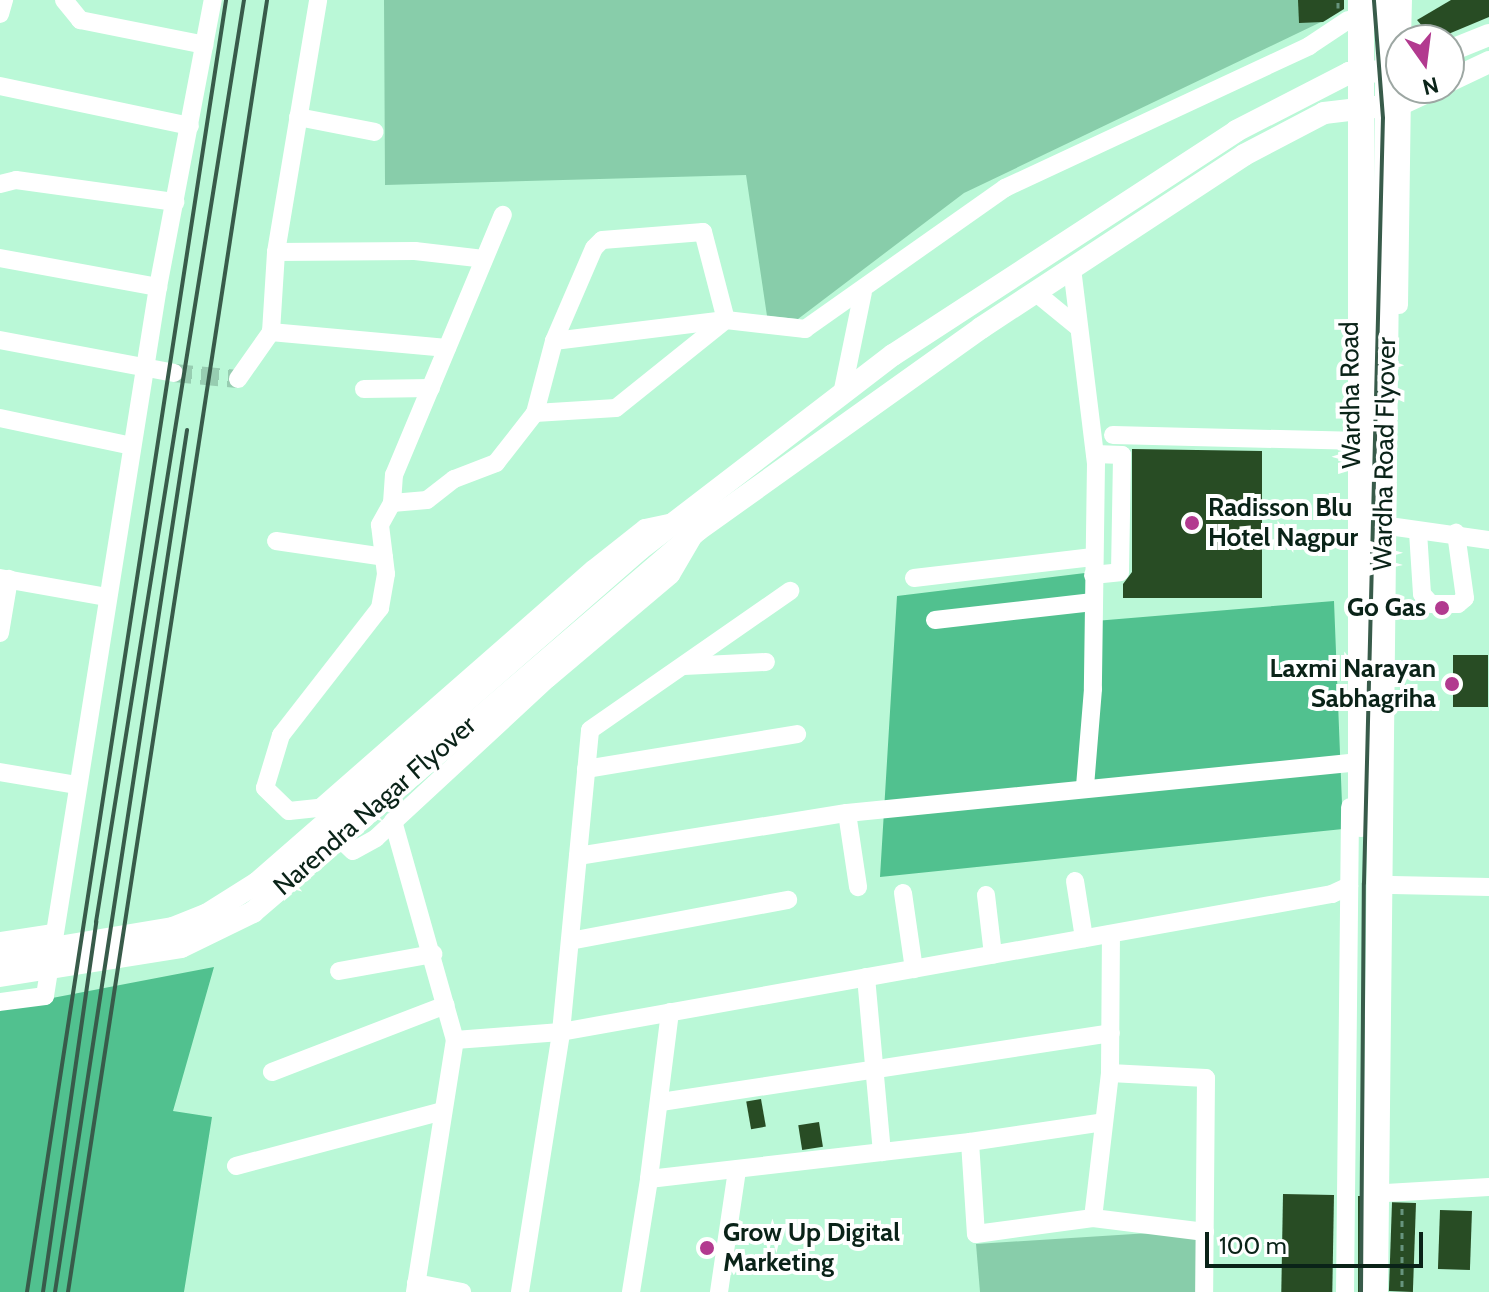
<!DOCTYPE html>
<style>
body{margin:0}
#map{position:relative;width:1489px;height:1292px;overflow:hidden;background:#baf8d7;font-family:Cabin,sans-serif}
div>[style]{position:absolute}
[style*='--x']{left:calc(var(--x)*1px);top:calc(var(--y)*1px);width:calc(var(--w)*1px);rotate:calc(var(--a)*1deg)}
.green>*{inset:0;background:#88cdaa}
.forest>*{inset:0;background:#51c18f}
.building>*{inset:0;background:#284c24;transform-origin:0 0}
.minor-tunnel>*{height:18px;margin-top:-9px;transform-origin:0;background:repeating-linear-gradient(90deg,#97cdb1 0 18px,transparent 0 27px)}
.path>*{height:3px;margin-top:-1.5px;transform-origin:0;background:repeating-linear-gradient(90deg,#67947d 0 6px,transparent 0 12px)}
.minor>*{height:18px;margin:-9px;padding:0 9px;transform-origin:9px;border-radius:9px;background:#fff}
.major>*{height:22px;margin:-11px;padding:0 11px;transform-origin:11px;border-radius:11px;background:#fff}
.highway>*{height:26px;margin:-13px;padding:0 13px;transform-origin:13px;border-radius:13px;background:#fff}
.rail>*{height:4px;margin:-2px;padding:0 2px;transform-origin:2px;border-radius:2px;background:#385b4a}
.dots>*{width:22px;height:22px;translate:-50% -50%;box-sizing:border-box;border:4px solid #fff;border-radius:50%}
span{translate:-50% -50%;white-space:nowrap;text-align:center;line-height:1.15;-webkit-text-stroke:8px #fff;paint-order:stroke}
.street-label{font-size:26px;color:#0a2318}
.poi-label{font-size:26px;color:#0a2318;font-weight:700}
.left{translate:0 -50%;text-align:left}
.right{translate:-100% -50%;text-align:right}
.north{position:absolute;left:1385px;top:24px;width:80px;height:80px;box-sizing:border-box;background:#fff;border:2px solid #9da7a3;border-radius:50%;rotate:166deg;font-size:22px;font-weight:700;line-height:32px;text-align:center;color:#0a2318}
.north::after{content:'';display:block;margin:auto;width:28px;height:36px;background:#b23a8f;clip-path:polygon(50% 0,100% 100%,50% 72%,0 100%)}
.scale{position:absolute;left:1205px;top:1232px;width:218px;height:36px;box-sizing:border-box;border:4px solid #0a2318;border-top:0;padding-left:10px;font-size:24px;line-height:28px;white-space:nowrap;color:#0a2318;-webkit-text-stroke:6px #fff;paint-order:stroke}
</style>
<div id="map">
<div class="green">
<div style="clip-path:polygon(384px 0,1321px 0,1321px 22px,964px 193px,798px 319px,767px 316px,746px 175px,385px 185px)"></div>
<div style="clip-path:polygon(1197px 1230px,1196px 1292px,980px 1292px,976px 1244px)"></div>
</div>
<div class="forest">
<div style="clip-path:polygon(1085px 573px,1095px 621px,1334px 601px,1343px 829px,880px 877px,897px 596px)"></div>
<div style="clip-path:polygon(214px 967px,173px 1111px,212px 1117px,184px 1292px,0 1292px,0 1008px)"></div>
</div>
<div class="building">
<div style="clip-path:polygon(1298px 0,1344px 0,1344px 9px,1323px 22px,1299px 23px)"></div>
<div style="clip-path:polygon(1451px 0,1489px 0,1489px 17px,1434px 40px,1417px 20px)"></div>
<div style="clip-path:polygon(1132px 449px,1262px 451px,1262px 598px,1123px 598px,1123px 584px,1132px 572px)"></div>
<div style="left:1453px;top:655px;width:35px;height:52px"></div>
<div style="left:761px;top:1099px;width:28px;height:15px;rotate:80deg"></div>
<div style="left:819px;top:1122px;width:25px;height:21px;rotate:81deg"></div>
<div style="left:1283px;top:1194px;width:51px;height:98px;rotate:1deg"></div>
<div style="left:1358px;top:1196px;width:2px;height:96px"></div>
<div style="left:1416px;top:1203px;width:89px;height:24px;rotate:92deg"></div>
<div style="left:1440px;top:1210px;width:32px;height:59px;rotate:2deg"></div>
</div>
<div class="minor-tunnel">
<div style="--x:174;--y:373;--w:64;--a:5.4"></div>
</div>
<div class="path">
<div style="--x:1338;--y:8;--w:8;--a:-90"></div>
<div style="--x:1402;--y:1208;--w:84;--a:90"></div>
</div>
<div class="minor">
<div style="--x:64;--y:0;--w:26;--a:51"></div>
<div style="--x:80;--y:20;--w:127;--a:11.3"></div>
<div style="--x:0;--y:14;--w:15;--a:-74"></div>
<div style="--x:1402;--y:40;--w:40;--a:-88.6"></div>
<div style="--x:0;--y:86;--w:194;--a:11.9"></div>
<div style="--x:298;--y:117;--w:78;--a:11"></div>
<div style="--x:0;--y:184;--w:16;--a:-14"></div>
<div style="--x:16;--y:180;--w:161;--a:7.9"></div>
<div style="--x:276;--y:252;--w:255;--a:-80.5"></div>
<div style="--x:0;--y:258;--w:161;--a:10.4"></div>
<div style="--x:158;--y:287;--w:718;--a:99.06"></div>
<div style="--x:45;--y:996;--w:45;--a:172.4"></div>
<div style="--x:1072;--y:268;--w:196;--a:83"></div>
<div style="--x:1096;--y:463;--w:226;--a:90.8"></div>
<div style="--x:1093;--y:689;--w:98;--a:94.7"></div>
<div style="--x:158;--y:287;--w:292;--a:-79.2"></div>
<div style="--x:1035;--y:292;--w:57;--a:39.3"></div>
<div style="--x:1399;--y:305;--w:217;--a:-89.2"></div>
<div style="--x:0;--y:340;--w:177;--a:10.7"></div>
<div style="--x:554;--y:341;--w:173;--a:-7"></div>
<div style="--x:726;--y:320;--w:91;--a:-104.6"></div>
<div style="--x:703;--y:232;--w:101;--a:175.5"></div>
<div style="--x:602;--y:240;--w:11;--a:135"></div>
<div style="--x:594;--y:248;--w:101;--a:113.3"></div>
<div style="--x:554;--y:341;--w:74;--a:104.8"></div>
<div style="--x:535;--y:413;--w:81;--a:-3.5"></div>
<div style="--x:616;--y:408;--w:141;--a:-38.7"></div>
<div style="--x:726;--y:320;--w:80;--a:6.5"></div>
<div style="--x:805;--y:329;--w:245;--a:-35.2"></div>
<div style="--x:1005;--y:188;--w:336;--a:-25"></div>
<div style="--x:1309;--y:46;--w:47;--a:-33.7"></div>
<div style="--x:447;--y:348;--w:177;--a:-174.8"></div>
<div style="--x:271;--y:332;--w:80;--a:-86.4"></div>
<div style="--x:276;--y:252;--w:139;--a:-0.4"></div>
<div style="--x:415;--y:251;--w:69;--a:6.6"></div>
<div style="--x:238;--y:379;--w:57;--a:-54.9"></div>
<div style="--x:364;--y:389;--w:67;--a:-0.9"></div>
<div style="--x:842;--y:394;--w:104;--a:-78.4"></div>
<div style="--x:535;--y:413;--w:63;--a:128"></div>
<div style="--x:496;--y:463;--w:45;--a:159.1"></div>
<div style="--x:454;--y:479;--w:34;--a:142"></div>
<div style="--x:427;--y:500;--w:35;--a:175"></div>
<div style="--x:392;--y:503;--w:25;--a:119"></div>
<div style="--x:380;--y:525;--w:49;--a:83"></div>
<div style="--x:386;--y:574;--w:35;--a:100"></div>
<div style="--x:380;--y:608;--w:161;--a:127.9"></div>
<div style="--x:281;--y:735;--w:55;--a:106.8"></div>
<div style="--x:265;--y:788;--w:33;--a:44"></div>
<div style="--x:289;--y:811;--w:31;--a:-6"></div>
<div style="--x:320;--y:808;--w:363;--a:-41.2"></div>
<div style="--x:593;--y:569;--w:66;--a:-38.3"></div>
<div style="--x:645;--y:528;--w:30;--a:-12"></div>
<div style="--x:0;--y:418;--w:135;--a:12"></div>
<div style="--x:1113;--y:435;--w:239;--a:1.4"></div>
<div style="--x:392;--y:503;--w:28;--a:-86"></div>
<div style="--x:394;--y:475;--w:282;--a:-67.3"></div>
<div style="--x:1396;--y:527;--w:94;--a:8"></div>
<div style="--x:1418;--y:532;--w:62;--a:86.3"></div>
<div style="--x:1422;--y:594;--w:13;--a:48"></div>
<div style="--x:1431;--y:604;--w:27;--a:0"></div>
<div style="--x:1458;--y:604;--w:9;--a:-41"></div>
<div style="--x:1465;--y:598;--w:66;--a:-97.9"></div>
<div style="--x:276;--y:541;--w:109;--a:8.4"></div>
<div style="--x:1093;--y:575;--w:27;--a:-6"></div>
<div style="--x:1120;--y:572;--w:117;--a:-89"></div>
<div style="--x:1122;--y:455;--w:27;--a:-178"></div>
<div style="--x:0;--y:578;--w:109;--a:10.1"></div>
<div style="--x:914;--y:578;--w:180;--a:-6.7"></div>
<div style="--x:935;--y:620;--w:159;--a:-6.5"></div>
<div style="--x:0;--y:633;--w:55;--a:-80.5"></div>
<div style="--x:684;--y:666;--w:82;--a:-2.8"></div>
<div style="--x:586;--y:769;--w:214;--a:-9.4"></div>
<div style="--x:0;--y:772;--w:77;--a:9.7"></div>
<div style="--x:847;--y:813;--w:505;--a:-5.68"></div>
<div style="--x:393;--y:821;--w:228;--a:74.2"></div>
<div style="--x:331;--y:830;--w:30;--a:44"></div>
<div style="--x:353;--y:851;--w:26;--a:-29"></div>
<div style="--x:376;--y:838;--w:234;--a:-42.8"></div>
<div style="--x:548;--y:679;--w:161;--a:-40.2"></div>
<div style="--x:671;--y:575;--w:42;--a:-59.7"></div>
<div style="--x:578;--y:856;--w:272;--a:-9.1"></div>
<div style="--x:847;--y:813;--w:75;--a:81.5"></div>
<div style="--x:1075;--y:881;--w:58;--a:81"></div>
<div style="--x:1392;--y:885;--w:97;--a:1.2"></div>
<div style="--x:903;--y:893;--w:77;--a:81.8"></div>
<div style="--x:986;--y:895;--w:60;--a:83.3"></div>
<div style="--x:0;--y:941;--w:54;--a:-8.6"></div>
<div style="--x:570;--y:941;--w:222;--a:-10.7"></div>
<div style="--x:339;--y:971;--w:96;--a:-10.3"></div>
<div style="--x:866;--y:977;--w:176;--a:84.8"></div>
<div style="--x:670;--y:1012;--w:168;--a:97.2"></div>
<div style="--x:649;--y:1179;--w:323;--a:-6.6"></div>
<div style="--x:970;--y:1142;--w:92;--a:86.3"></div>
<div style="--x:976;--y:1234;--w:118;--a:-7.8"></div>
<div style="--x:1093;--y:1218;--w:146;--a:-83.3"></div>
<div style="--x:1110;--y:1073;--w:96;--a:3"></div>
<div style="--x:1206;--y:1078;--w:214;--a:90.5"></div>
<div style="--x:272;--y:1072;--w:186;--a:-21.1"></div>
<div style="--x:1110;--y:1073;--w:139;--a:-89.6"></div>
<div style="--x:661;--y:1102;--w:455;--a:-8.7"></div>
<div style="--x:970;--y:1142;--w:135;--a:-8.5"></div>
<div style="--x:236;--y:1166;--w:214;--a:-14.9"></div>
<div style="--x:1386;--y:1193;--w:103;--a:-3.3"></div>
<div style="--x:1093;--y:1218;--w:113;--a:7.1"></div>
<div style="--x:416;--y:1283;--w:47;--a:11.1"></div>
<div style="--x:415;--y:1292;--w:255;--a:-81"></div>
<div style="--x:455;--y:1040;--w:106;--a:-4.3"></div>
<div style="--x:561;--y:1032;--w:303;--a:-84.5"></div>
<div style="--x:590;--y:730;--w:244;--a:-34.8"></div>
<div style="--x:520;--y:1292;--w:263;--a:-81"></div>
<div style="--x:561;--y:1032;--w:783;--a:-10.15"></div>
<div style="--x:1332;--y:894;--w:19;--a:-25"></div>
<div style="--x:631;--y:1292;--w:114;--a:-80.9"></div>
<div style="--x:719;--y:1292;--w:123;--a:-81.6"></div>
<div style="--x:1345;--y:1292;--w:485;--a:-89.4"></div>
</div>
<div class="major">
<div style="--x:1449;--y:51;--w:43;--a:-21.8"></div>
<div style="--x:1449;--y:81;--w:44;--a:-25.4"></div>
<div style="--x:0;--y:957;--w:175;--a:-9.5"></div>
<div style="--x:173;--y:928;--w:35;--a:-22"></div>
<div style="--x:206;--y:915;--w:60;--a:-32.1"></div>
<div style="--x:257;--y:883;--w:508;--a:-41.09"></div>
<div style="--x:640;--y:549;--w:319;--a:-37.5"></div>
<div style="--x:893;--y:355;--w:410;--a:-33.1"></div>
<div style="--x:1236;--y:131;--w:127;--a:-27.2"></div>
<div style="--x:1349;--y:73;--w:52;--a:-3.3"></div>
<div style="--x:0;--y:976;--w:183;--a:-9.1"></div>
<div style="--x:181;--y:947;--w:80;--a:-25.9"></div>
<div style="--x:253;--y:912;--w:586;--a:-40.64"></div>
<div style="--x:698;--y:530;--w:348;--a:-35.5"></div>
<div style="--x:981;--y:328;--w:315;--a:-33.3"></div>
<div style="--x:1244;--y:155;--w:90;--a:-27.7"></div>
<div style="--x:1324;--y:113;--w:78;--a:-6.7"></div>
<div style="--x:1401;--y:104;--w:38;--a:-25"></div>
</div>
<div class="highway">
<div style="--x:1361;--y:0;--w:824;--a:90"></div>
<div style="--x:1375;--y:1292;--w:1292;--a:-89.38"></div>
</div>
<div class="rail">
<div style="--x:27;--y:1292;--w:1307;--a:-81.24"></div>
<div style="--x:43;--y:1292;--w:374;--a:-81.8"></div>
<div style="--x:96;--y:922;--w:934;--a:-80.88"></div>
<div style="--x:55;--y:1292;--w:872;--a:-81.29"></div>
<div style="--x:68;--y:1292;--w:1307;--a:-81.24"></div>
<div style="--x:1361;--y:1292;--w:409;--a:-89.6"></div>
<div style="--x:1364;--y:883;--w:765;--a:-88.58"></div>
<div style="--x:1383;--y:118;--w:118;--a:-94.4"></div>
</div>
<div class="dots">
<div style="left:1192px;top:523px;background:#b23a8f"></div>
<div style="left:1442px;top:608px;background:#b23a8f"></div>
<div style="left:1452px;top:684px;background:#b23a8f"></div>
<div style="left:707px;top:1248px;background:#b23a8f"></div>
</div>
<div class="street-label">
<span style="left:1351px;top:395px;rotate:-91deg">Wardha Road</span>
<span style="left:1385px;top:454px;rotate:-89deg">Wardha Road Flyover</span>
<span style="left:375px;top:806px;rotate:-41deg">Narendra Nagar Flyover</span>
</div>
<div class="poi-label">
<span class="left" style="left:1208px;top:523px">Radisson Blu<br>Hotel Nagpur</span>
<span class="right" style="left:1426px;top:608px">Go Gas</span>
<span class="right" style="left:1436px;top:684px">Laxmi Narayan<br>Sabhagriha</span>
<span class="left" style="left:723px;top:1248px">Grow Up Digital<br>Marketing</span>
</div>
<div class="north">N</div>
<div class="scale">100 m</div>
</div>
